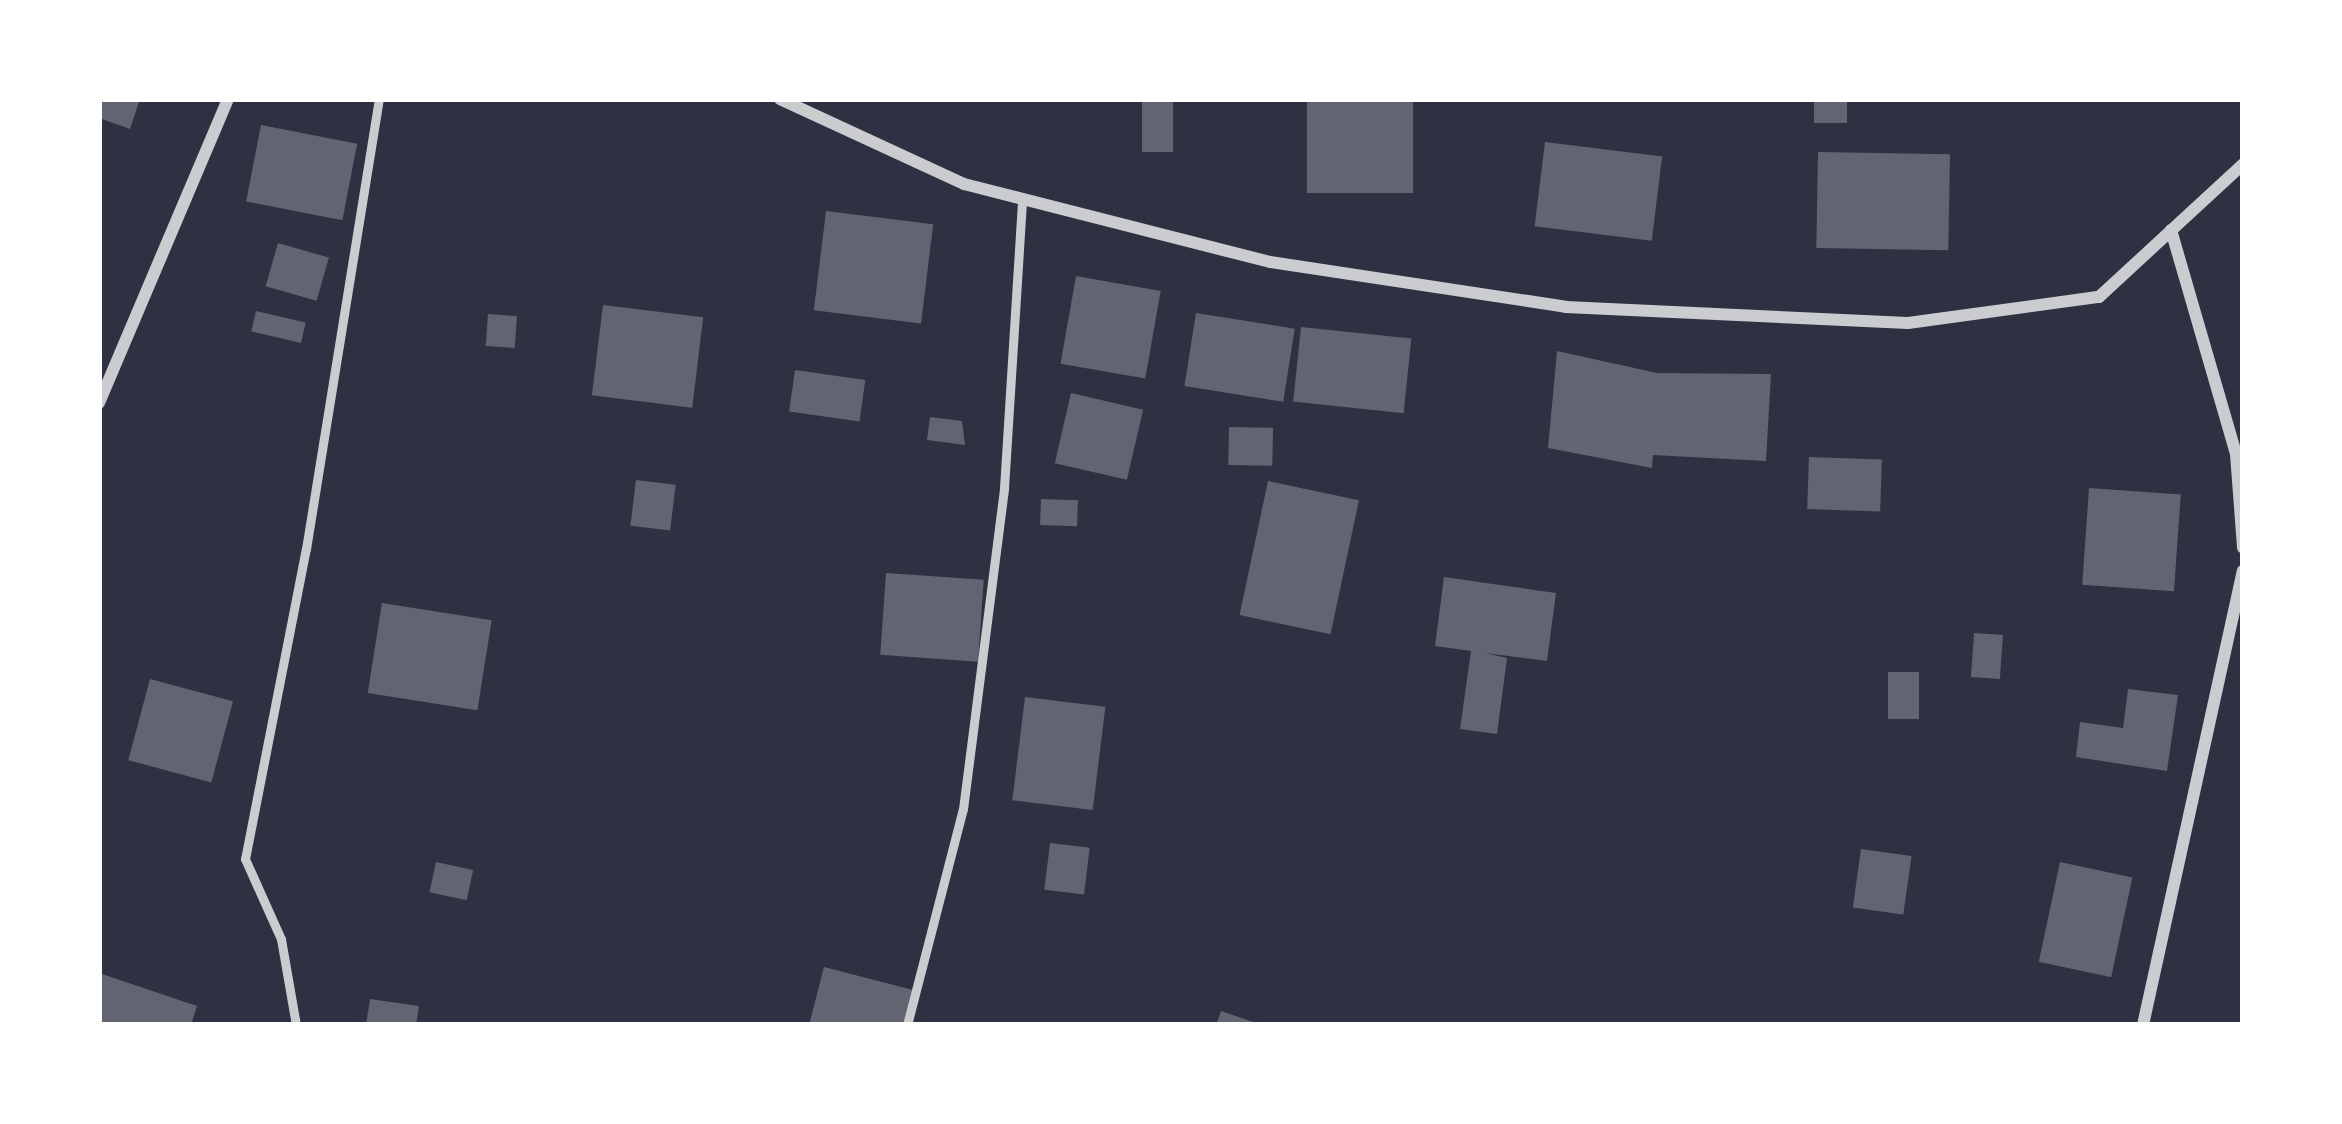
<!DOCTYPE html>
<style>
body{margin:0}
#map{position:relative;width:2342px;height:1124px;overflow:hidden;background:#2d3142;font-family:"Alegreya Sans",sans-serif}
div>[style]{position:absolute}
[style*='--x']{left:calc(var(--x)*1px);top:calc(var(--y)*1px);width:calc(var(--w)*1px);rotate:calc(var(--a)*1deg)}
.building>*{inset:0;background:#626471;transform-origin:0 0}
.service>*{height:9px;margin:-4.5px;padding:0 4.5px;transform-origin:4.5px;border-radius:4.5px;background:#caccd0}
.minor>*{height:12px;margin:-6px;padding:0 6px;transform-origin:6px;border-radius:6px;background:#caccd0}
span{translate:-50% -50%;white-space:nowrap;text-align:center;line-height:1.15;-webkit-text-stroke:12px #fff;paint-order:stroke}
.frame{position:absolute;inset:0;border:102px solid #fff;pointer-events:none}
</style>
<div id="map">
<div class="building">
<div style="clip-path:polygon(99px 99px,140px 99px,130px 129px,99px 118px)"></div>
<div style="left:1142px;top:99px;width:31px;height:53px"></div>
<div style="left:1307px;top:99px;width:106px;height:94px"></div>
<div style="left:1814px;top:99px;width:33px;height:24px"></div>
<div style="left:261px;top:125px;width:98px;height:78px;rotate:11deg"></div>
<div style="left:1545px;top:142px;width:118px;height:85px;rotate:7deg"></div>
<div style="left:1818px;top:152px;width:132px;height:96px;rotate:1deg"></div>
<div style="left:826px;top:211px;width:108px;height:100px;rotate:7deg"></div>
<div style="left:278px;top:243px;width:53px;height:45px;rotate:16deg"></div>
<div style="left:1076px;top:276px;width:86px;height:89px;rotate:10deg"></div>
<div style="left:603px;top:305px;width:101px;height:91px;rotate:7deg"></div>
<div style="left:256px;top:311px;width:51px;height:21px;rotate:13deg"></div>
<div style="left:1196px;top:313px;width:100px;height:74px;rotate:9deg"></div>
<div style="left:488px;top:314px;width:29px;height:32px;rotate:4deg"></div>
<div style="left:1301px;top:327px;width:111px;height:75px;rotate:6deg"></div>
<div style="clip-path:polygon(1557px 351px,1657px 373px,1771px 374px,1766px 461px,1653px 455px,1652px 468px,1548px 448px)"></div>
<div style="left:795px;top:370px;width:71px;height:42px;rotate:8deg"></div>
<div style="left:1071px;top:393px;width:74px;height:72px;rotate:13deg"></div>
<div style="clip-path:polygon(930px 417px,962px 421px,965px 445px,927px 440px)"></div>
<div style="left:1229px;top:427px;width:44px;height:38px;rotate:1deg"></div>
<div style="left:1809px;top:457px;width:73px;height:52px;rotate:2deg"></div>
<div style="left:636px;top:480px;width:40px;height:46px;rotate:7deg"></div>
<div style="left:1268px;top:481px;width:93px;height:137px;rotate:12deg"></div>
<div style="left:2089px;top:488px;width:92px;height:97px;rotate:4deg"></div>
<div style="left:1041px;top:499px;width:37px;height:26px;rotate:2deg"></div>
<div style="left:886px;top:573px;width:98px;height:82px;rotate:4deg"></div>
<div style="clip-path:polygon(1444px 577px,1556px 593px,1547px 661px,1485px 653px,1507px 658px,1497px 734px,1460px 729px,1471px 651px,1435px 646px)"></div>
<div style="left:382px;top:603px;width:111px;height:91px;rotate:9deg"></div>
<div style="left:1974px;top:633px;width:29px;height:44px;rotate:4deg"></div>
<div style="left:1888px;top:672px;width:31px;height:47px"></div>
<div style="left:150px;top:679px;width:86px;height:84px;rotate:15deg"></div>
<div style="clip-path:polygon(2128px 689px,2178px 695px,2167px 771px,2076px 757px,2080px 722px,2123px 728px)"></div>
<div style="left:1025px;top:697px;width:81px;height:104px;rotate:7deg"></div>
<div style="left:1050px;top:843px;width:40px;height:47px;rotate:7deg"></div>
<div style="left:1861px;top:849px;width:51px;height:59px;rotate:8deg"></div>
<div style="left:436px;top:862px;width:38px;height:31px;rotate:12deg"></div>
<div style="left:2060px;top:862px;width:74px;height:102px;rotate:12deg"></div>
<div style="clip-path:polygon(824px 967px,913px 990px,904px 1025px,809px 1025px)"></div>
<div style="clip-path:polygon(99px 973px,197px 1006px,191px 1025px,99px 1025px)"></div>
<div style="clip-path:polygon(370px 999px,419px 1006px,416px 1025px,366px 1025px)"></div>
<div style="clip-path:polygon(1221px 1011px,1259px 1024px,1259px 1025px,1216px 1025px)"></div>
</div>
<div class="service">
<div style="--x:296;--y:1025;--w:87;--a:-99.9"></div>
<div style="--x:281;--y:939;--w:88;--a:-114.2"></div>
<div style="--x:245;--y:859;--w:316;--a:-78.9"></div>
<div style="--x:306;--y:549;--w:456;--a:-80.8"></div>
<div style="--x:907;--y:1025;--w:223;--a:-75.5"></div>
<div style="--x:963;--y:809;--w:324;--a:-82.7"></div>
<div style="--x:1004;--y:488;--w:290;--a:-86.4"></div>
</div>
<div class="minor">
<div style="--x:780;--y:99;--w:203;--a:24.8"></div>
<div style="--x:964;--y:184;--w:316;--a:14.3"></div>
<div style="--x:1270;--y:262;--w:299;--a:8.6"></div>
<div style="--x:1566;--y:307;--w:342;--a:2.7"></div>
<div style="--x:1908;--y:323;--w:193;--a:-7.8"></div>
<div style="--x:2099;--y:297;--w:196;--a:-42.7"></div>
<div style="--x:2171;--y:230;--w:233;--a:73.8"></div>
<div style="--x:2236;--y:454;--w:94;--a:85.7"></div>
<div style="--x:99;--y:403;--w:330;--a:-67"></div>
<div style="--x:2143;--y:1025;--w:465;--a:-77.6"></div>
</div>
<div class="frame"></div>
</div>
